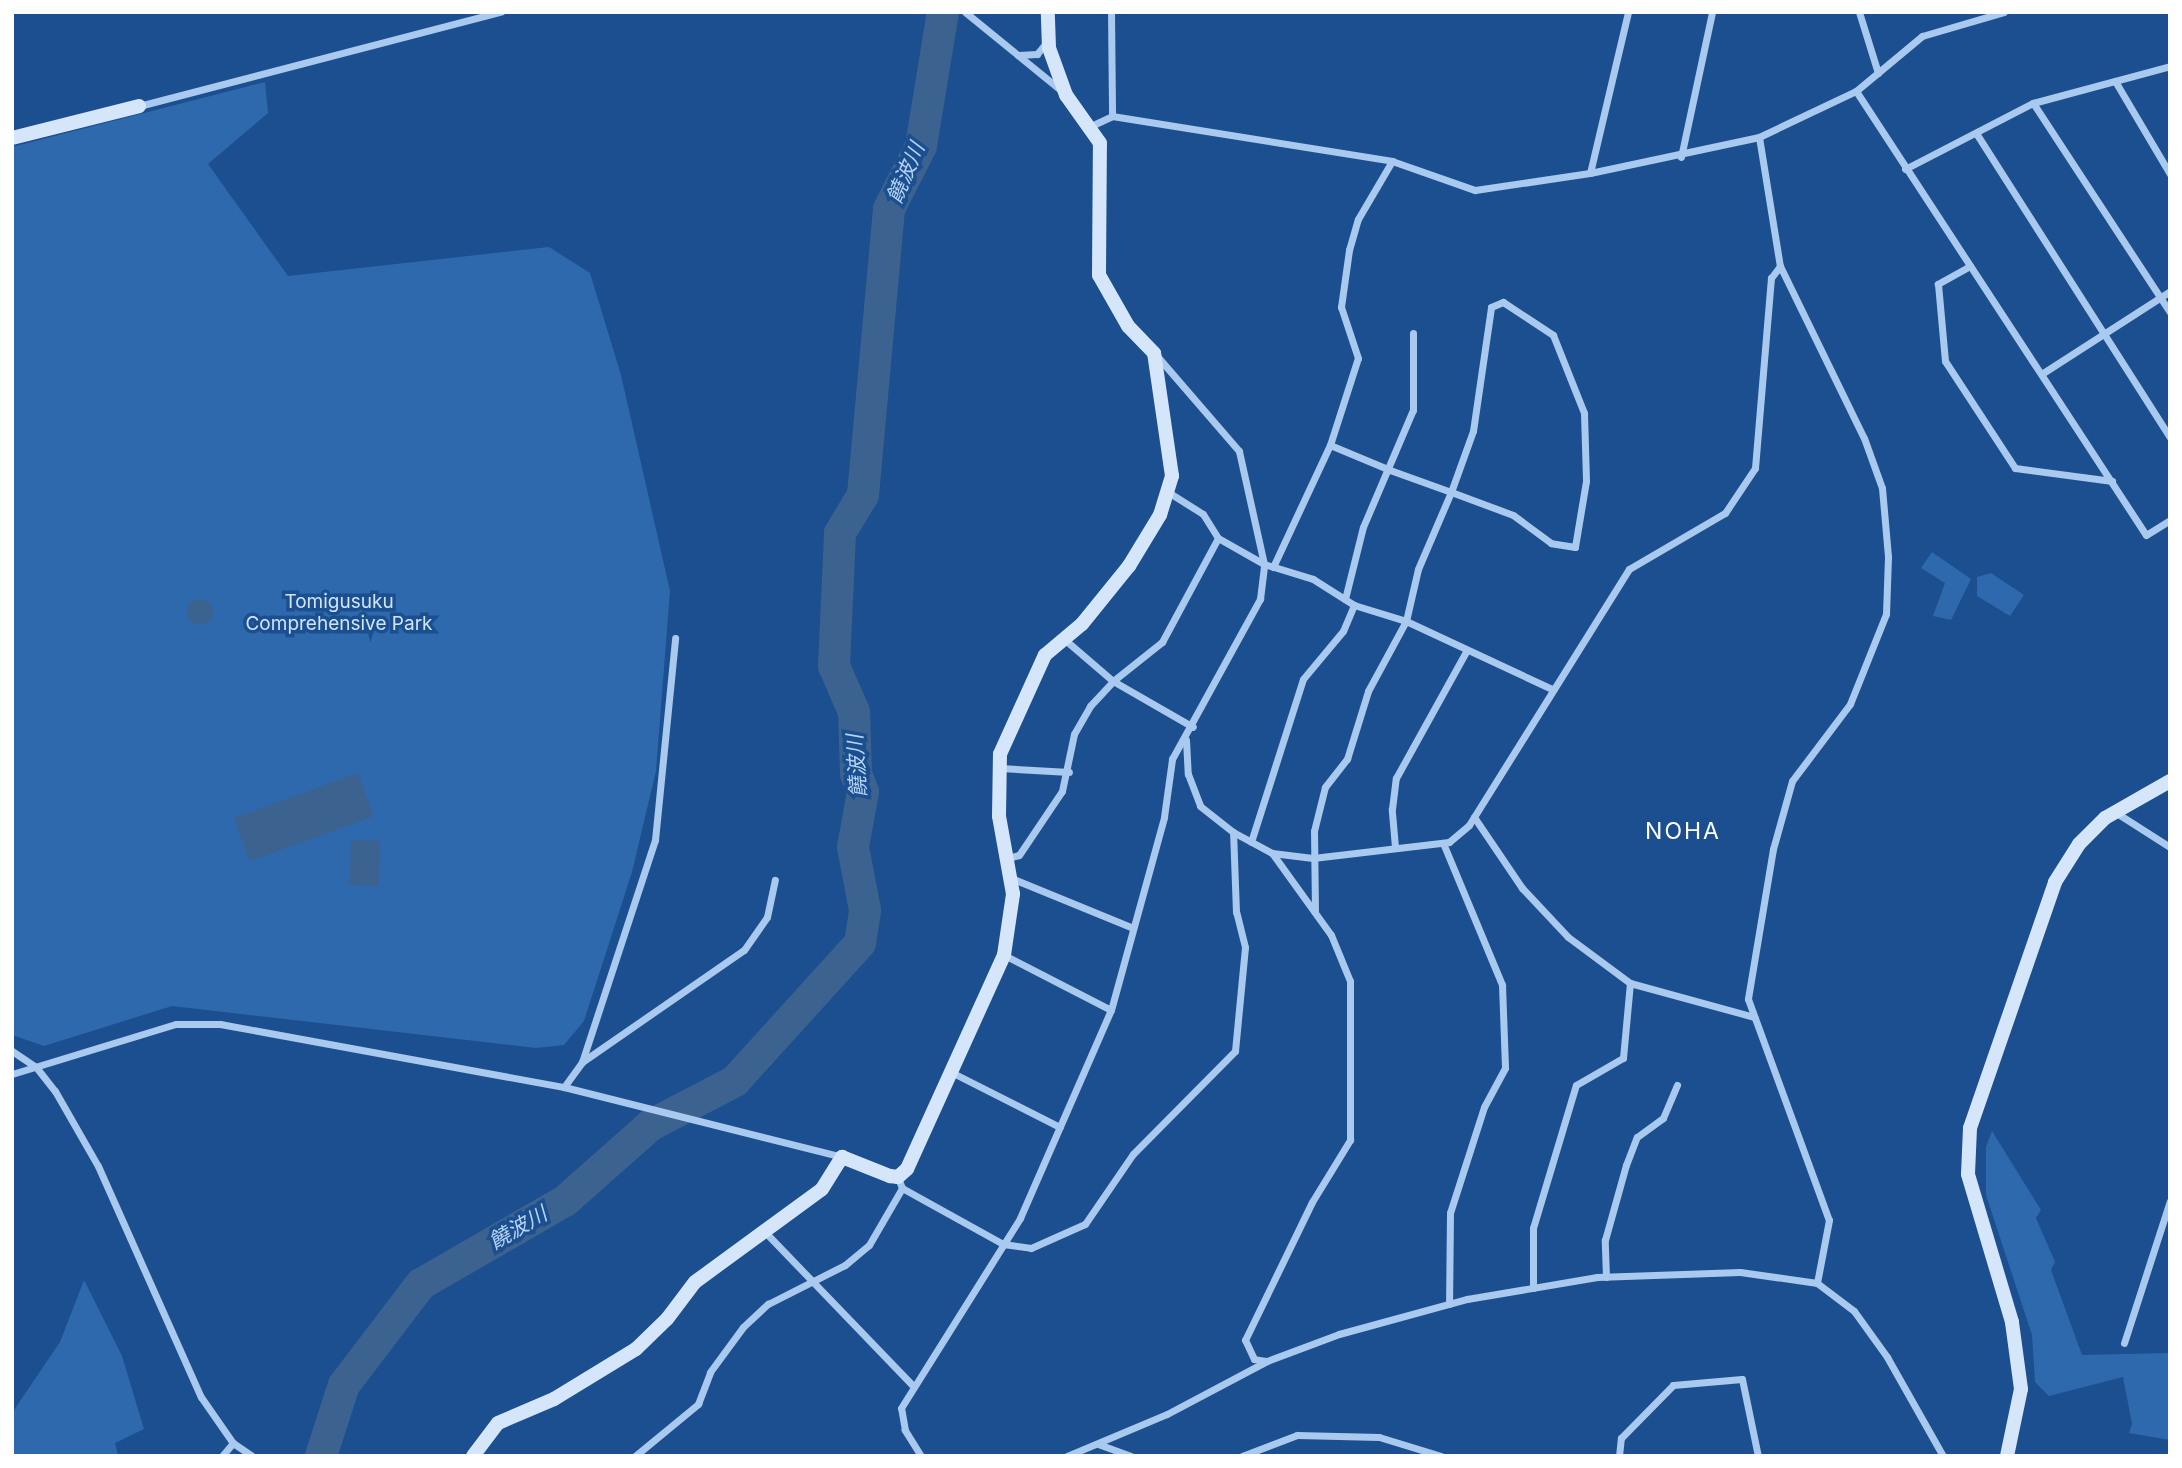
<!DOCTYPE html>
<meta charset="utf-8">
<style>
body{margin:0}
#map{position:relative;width:2182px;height:1468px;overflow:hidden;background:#1b4f8f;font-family:Inter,"Noto Sans JP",sans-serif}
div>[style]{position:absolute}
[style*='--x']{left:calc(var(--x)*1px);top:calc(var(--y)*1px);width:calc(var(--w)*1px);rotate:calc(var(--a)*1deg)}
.green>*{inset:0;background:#2e69ad}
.water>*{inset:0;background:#3c6290;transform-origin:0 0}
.round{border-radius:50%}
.river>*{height:32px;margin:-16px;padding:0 16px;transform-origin:16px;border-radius:16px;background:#3c6290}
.street>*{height:7px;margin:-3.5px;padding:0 3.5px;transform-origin:3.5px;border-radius:3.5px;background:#a9c9ee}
.secondary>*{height:14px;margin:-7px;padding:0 7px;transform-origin:7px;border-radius:7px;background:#d6e6fa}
span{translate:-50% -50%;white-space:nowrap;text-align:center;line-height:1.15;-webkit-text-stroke:7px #1b4f8f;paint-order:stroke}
.park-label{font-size:19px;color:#cfe3fa}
.water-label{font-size:21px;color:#b5d3f5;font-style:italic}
.quarter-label{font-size:23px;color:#fff;letter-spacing:2px}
.frame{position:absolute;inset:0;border:14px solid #fff;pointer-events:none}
</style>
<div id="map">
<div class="green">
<div style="clip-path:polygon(265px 82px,268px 113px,208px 164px,288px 276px,549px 247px,590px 273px,621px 375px,670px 591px,656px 771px,632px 872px,584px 1021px,564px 1045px,536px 1048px,172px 1006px,44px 1046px,12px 1035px,12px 147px)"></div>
<div style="clip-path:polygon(1932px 552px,1971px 579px,1951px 620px,1933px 616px,1945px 583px,1921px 568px)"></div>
<div style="clip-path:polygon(1991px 573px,2024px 595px,2010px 616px,1977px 596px,1977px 577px)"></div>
<div style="clip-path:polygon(1992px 1131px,2041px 1210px,2036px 1218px,2055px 1262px,2051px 1270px,2082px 1355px,2170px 1353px,2170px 1440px,2129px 1433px,2132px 1424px,2123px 1377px,2049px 1396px,2035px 1382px,2032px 1335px,1986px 1195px,1986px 1147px)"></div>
<div style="clip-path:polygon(84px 1280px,122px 1356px,144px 1429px,115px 1443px,118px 1456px,12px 1456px,12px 1413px,60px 1342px)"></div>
</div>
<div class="water">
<div class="round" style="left:187px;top:599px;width:26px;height:26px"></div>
<div style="left:358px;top:773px;width:46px;height:132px;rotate:70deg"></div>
<div style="left:351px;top:840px;width:29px;height:45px;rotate:2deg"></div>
</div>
<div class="river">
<div style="--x:321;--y:1456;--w:75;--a:-72.1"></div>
<div style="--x:344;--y:1385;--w:127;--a:-52.7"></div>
<div style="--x:421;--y:1284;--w:166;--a:-30"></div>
<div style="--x:565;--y:1201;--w:115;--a:-41.5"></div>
<div style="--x:651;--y:1125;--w:95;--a:-27.6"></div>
<div style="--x:735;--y:1081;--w:186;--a:-47.8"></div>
<div style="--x:860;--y:943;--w:33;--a:-81"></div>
<div style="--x:865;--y:910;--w:64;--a:-100.8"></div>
<div style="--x:853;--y:847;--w:56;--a:-79.7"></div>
<div style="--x:863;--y:792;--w:19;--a:-111"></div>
<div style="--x:856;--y:774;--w:62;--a:-91.8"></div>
<div style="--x:854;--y:712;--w:50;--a:-113.5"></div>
<div style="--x:834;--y:666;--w:133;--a:-87.4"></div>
<div style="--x:840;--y:533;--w:44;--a:-58.8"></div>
<div style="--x:863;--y:495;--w:287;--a:-84.8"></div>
<div style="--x:889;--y:209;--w:71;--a:-63.1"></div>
<div style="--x:921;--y:146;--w:136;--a:-80.7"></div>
</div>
<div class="street">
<div style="--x:965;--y:12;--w:125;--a:39.2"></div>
<div style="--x:1111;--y:12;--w:104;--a:89.4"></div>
<div style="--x:1859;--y:12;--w:64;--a:72.7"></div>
<div style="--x:1018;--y:55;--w:19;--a:-3"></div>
<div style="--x:1037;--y:54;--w:13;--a:-51"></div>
<div style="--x:2115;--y:81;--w:108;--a:59.4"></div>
<div style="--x:1856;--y:91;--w:530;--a:56.85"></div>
<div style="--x:2146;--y:535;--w:28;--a:-32"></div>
<div style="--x:2033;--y:103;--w:250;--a:56.8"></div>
<div style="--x:139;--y:106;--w:374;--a:-14.6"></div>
<div style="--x:1091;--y:126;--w:23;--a:-25"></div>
<div style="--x:1112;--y:116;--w:284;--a:9.1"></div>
<div style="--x:1392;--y:161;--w:88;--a:19.3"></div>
<div style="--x:1475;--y:190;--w:116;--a:-8.4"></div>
<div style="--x:1590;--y:173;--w:173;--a:-12"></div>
<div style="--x:1759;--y:137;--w:107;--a:-25.4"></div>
<div style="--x:1856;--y:91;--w:86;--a:-39.8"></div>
<div style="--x:1922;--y:36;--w:85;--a:-16.3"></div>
<div style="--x:1976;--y:133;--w:361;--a:57.5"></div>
<div style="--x:1759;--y:137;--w:131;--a:80.8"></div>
<div style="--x:1780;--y:266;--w:191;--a:64"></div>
<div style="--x:1864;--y:438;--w:53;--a:70.2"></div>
<div style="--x:1882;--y:488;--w:69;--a:85"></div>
<div style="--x:1888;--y:557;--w:57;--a:92"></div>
<div style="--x:1886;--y:614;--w:97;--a:111.8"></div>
<div style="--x:1850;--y:704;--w:96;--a:127"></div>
<div style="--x:1792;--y:781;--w:71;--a:105.6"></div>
<div style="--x:1773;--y:849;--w:152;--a:99.5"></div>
<div style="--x:1748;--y:999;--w:235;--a:69.9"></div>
<div style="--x:1829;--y:1220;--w:64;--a:100.8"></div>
<div style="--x:1681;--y:157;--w:148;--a:-77.9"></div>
<div style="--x:1905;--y:169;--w:144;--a:-27.3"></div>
<div style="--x:2033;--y:103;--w:142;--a:-15.1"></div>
<div style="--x:1590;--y:173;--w:165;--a:-76.7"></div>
<div style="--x:1970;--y:266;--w:37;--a:151"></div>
<div style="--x:1938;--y:284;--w:77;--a:84.8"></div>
<div style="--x:1945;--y:361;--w:128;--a:56.8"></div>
<div style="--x:2015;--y:468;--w:98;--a:7.6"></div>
<div style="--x:2043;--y:373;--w:151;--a:-32.8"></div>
<div style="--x:1168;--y:492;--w:41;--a:32.2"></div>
<div style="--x:1203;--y:514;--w:28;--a:58"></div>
<div style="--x:1218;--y:538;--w:53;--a:29.5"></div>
<div style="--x:1264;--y:564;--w:51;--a:17"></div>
<div style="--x:1313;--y:579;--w:49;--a:32.4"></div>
<div style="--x:1354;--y:605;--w:28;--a:113"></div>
<div style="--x:1343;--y:631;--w:62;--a:129.8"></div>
<div style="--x:1303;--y:679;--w:171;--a:107.7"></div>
<div style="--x:1273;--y:567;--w:135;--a:-65"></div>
<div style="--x:1330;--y:445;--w:91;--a:-72.2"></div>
<div style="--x:1358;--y:358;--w:54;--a:-108.4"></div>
<div style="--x:1341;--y:307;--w:58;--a:-82"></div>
<div style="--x:1349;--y:250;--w:32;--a:-74"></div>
<div style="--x:1358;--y:219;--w:67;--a:-59.6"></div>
<div style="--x:1345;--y:599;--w:74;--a:-76"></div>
<div style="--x:1363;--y:527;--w:127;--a:-66.9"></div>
<div style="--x:1413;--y:410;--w:77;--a:-90"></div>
<div style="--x:1354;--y:605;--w:54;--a:17.1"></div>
<div style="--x:1406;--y:621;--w:161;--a:25"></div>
<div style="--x:1064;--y:639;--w:65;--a:40.6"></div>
<div style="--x:1113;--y:681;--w:92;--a:29.9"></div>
<div style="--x:1186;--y:740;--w:34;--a:87"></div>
<div style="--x:1188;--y:774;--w:34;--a:69"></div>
<div style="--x:1200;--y:806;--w:42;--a:38.2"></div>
<div style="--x:1233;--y:832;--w:44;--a:28.3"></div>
<div style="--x:1272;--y:853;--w:41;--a:7"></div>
<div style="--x:1313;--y:858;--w:137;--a:-6.7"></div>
<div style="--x:1449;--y:842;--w:26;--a:-40"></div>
<div style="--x:1469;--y:825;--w:302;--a:-58"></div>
<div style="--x:1629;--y:569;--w:111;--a:-30.3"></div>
<div style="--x:1725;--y:513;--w:54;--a:-56.3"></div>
<div style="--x:1755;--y:468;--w:191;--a:-85.2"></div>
<div style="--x:1771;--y:278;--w:15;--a:-53"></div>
<div style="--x:1000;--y:768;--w:69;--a:3.3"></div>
<div style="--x:2115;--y:812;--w:65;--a:32.5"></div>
<div style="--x:1474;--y:817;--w:86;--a:55.9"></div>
<div style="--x:1522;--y:888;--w:67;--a:46.8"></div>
<div style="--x:1568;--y:937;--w:77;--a:36.6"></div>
<div style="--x:1630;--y:983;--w:129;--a:15.3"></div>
<div style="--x:1443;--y:843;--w:154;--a:67.4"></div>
<div style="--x:1502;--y:985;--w:83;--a:87.9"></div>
<div style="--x:1505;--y:1068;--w:44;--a:118.3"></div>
<div style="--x:1484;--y:1107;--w:111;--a:107.8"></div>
<div style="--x:1450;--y:1213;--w:91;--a:90.6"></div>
<div style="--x:1395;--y:847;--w:38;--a:-95"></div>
<div style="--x:1392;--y:809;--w:31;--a:-83"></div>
<div style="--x:1396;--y:778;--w:146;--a:-61"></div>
<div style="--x:1008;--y:858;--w:11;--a:-15"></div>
<div style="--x:1019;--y:855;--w:77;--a:-56.1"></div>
<div style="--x:1062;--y:791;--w:58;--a:-78.1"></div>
<div style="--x:1074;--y:734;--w:32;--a:-60"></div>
<div style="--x:1090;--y:706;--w:34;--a:-47"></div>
<div style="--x:1113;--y:681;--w:63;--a:-38.5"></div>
<div style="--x:1162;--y:642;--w:118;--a:-61.7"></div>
<div style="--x:1011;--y:878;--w:132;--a:22.3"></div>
<div style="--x:1315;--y:912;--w:81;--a:-90.7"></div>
<div style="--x:1314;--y:831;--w:45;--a:-76"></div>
<div style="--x:1325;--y:787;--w:36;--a:-52"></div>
<div style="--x:1347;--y:759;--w:71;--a:-72.8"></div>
<div style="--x:1368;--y:691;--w:80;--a:-61.5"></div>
<div style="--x:1406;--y:621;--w:53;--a:-77"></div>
<div style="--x:1418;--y:569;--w:84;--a:-66.8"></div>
<div style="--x:1451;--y:492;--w:65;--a:-70.2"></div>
<div style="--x:1473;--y:431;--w:125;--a:-81.7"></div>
<div style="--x:1491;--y:307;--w:13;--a:-23"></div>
<div style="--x:1503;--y:302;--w:60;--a:33.4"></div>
<div style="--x:1553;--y:335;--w:84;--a:68.3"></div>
<div style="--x:1584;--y:413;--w:68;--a:88.3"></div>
<div style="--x:1586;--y:481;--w:67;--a:99.5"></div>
<div style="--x:1575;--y:547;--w:24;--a:-171"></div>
<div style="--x:1551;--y:543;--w:47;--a:-143.6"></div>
<div style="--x:1513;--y:515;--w:66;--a:-159.6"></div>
<div style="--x:1451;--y:492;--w:65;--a:-160.2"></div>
<div style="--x:1390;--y:470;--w:65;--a:-157.4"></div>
<div style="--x:1004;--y:955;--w:120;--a:27.2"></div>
<div style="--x:12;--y:1051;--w:29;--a:34"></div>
<div style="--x:36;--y:1067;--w:31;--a:52"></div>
<div style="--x:55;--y:1091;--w:86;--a:60.2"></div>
<div style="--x:98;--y:1166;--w:253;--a:66"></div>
<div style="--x:201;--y:1397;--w:56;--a:55.2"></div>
<div style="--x:233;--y:1443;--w:23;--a:34"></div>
<div style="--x:582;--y:1062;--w:234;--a:-71.8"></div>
<div style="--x:655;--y:840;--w:203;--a:-84.3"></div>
<div style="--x:951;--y:1072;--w:122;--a:26.8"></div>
<div style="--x:12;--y:1074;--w:171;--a:-17"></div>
<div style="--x:176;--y:1024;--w:44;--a:0"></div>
<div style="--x:220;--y:1024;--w:350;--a:10.4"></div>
<div style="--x:564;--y:1087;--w:287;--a:14.1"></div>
<div style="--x:564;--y:1087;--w:31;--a:-54"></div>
<div style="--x:582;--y:1062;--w:197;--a:-34.7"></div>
<div style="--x:744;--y:950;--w:40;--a:-55.1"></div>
<div style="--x:767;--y:917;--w:38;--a:-78"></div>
<div style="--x:898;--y:1178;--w:11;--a:68"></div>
<div style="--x:902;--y:1188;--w:115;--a:29"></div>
<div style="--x:1003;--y:1244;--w:28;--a:8"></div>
<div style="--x:1031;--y:1248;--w:59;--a:-24"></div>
<div style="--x:1085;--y:1224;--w:85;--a:-55.6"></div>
<div style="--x:1133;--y:1154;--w:145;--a:-45.3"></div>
<div style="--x:1235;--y:1051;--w:104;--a:-84.5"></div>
<div style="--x:1245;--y:947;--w:36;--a:-104"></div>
<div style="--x:1236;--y:912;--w:80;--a:-92.1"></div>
<div style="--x:765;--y:1232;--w:212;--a:46.1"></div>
<div style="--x:1606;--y:1277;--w:37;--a:-92"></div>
<div style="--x:1605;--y:1240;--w:78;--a:-74.4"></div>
<div style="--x:1626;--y:1165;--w:30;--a:-69"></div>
<div style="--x:1637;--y:1137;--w:32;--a:-36"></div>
<div style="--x:1663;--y:1118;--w:36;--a:-67"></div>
<div style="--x:1533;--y:1288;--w:60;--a:-90"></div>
<div style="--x:1533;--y:1228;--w:149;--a:-73.3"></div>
<div style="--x:1576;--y:1085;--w:54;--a:-29.9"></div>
<div style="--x:1623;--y:1058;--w:75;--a:-84.7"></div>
<div style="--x:2124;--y:1343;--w:149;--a:-72.1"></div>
<div style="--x:1266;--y:1361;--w:12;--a:-171"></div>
<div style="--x:1254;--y:1359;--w:21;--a:-115"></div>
<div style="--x:1245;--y:1340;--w:153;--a:-64.1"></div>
<div style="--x:1312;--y:1202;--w:73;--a:-58.5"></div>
<div style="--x:1350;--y:1140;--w:159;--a:-90"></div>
<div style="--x:1350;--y:981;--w:50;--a:-112.4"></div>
<div style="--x:1331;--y:935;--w:101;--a:-125.7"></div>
<div style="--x:1098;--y:1444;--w:35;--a:20"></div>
<div style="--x:222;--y:1456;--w:17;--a:-50"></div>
<div style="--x:635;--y:1456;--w:82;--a:-39.5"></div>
<div style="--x:698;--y:1404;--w:34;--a:-69"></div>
<div style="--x:710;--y:1372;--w:56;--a:-53.7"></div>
<div style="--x:743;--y:1327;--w:34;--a:-43"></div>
<div style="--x:768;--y:1304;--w:86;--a:-26.9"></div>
<div style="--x:845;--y:1265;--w:31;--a:-40"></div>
<div style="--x:869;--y:1245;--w:66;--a:-59.9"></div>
<div style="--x:921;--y:1456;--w:31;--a:-122"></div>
<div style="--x:905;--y:1430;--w:22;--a:-100"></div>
<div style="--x:901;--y:1408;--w:224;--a:-57.9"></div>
<div style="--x:1020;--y:1218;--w:227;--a:-66.4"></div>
<div style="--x:1111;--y:1010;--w:200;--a:-74.6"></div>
<div style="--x:1164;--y:817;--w:59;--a:-82.1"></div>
<div style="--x:1172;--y:759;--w:183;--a:-61.2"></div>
<div style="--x:1260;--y:599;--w:35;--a:-83"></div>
<div style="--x:1264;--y:564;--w:116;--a:-102.5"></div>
<div style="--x:1239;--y:451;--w:127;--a:-130.8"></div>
<div style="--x:1067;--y:1456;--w:108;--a:-22.8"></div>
<div style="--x:1167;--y:1414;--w:113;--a:-27.9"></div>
<div style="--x:1267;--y:1361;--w:77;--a:-20.6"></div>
<div style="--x:1339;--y:1334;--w:133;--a:-15.3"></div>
<div style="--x:1467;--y:1299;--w:132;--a:-9.6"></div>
<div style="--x:1597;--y:1277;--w:143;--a:-2"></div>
<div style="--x:1740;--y:1272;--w:78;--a:8.1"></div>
<div style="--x:1817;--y:1283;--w:46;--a:37.1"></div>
<div style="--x:1854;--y:1311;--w:57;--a:54.3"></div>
<div style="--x:1887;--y:1357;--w:114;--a:60.5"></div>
<div style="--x:1242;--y:1456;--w:59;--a:-20.9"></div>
<div style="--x:1297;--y:1435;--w:82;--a:1.4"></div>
<div style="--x:1379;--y:1437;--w:65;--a:17"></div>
<div style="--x:1619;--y:1456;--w:18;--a:-84"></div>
<div style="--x:1621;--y:1438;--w:74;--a:-45.5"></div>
<div style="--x:1673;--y:1385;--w:69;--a:-5"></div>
<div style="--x:1742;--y:1379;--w:79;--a:78.3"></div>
</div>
<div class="secondary">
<div style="--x:12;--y:138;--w:131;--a:-14.1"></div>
<div style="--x:473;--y:1456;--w:41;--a:-52.9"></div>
<div style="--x:498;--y:1423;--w:61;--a:-23.2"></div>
<div style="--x:554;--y:1399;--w:96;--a:-31.4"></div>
<div style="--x:636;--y:1349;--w:43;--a:-44.1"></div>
<div style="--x:667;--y:1319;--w:46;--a:-52.9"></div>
<div style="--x:695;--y:1282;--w:157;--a:-36.2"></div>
<div style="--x:822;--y:1189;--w:38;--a:-58"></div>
<div style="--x:842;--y:1157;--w:52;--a:21.6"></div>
<div style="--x:890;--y:1176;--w:8;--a:7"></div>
<div style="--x:898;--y:1177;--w:12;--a:-42"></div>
<div style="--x:907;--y:1169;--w:235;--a:-65.6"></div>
<div style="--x:1004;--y:955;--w:62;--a:-81.6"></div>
<div style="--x:1013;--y:894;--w:79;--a:-100.2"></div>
<div style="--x:999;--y:816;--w:62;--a:-89.1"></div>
<div style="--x:1000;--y:754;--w:109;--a:-65.6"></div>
<div style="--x:1045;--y:655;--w:48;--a:-40"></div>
<div style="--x:1082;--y:624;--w:75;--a:-51"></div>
<div style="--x:1129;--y:566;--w:60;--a:-58.7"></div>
<div style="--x:1160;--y:515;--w:41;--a:-72.9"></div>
<div style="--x:1172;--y:476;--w:124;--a:-98.3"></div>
<div style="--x:1154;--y:353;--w:37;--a:-134"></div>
<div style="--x:1128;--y:326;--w:59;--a:-119.6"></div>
<div style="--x:1099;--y:275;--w:132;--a:-89.6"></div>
<div style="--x:1100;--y:143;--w:59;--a:-125.3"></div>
<div style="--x:1066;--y:95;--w:50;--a:-109.9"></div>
<div style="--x:1049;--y:48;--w:36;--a:-92"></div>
<div style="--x:2007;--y:1456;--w:68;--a:-78.2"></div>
<div style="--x:2021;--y:1389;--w:68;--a:-97.7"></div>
<div style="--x:2012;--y:1322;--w:154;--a:-106.6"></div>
<div style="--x:1968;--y:1174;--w:46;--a:-87.5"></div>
<div style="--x:1970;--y:1128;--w:260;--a:-70.9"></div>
<div style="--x:2055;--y:882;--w:45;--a:-57.7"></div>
<div style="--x:2079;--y:844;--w:37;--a:-45"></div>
<div style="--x:2105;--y:818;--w:75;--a:-29.6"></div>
</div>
<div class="park-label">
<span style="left:339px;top:613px">Tomigusuku<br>Comprehensive Park</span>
</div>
<div class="water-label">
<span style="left:906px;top:173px;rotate:-67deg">饒波川</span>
<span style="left:857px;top:766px;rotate:-94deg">饒波川</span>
<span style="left:518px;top:1228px;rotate:-30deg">饒波川</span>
</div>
<div class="quarter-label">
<span style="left:1683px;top:831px">NOHA</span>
</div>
<div class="frame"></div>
</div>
